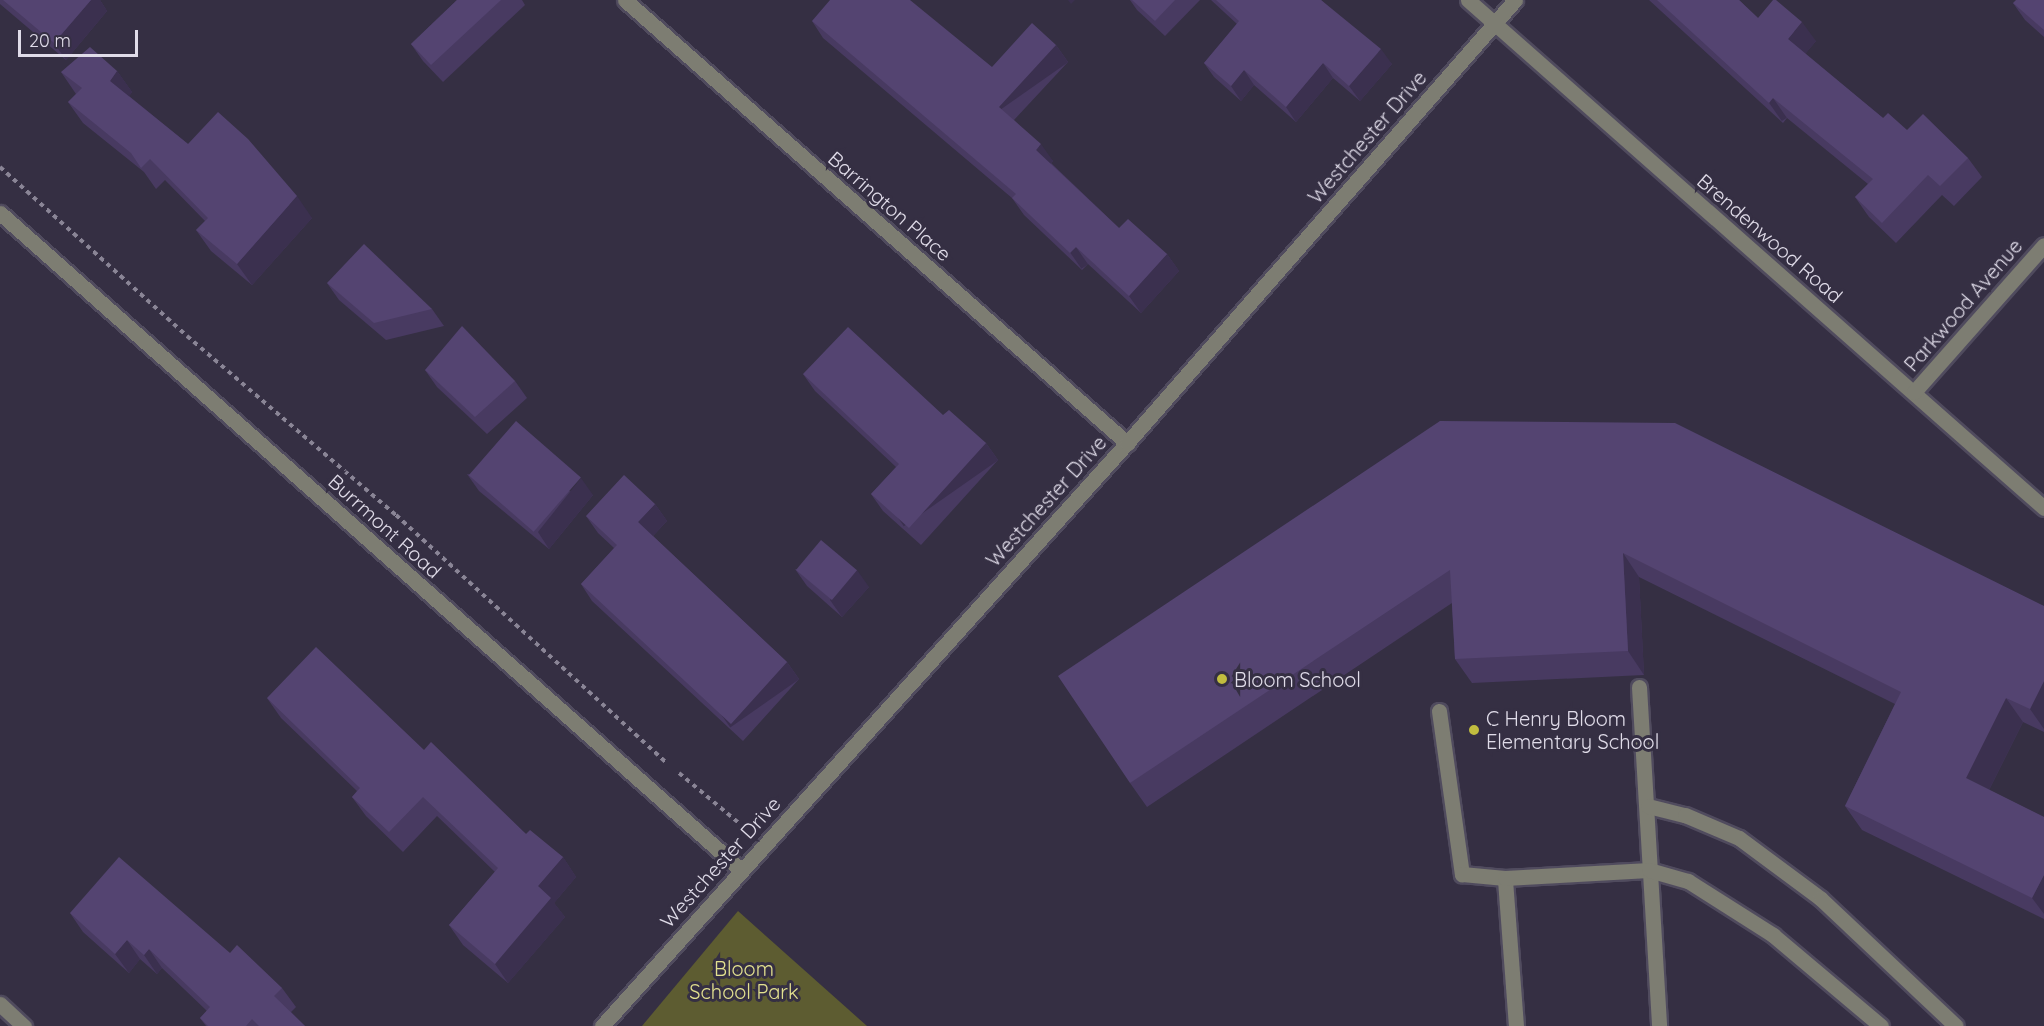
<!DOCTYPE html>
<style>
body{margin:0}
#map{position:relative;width:2044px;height:1026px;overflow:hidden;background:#352f43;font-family:Quicksand,sans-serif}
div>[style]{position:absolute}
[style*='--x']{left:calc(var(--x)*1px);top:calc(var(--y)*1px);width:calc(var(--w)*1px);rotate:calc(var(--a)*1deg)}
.green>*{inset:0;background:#5d5c31}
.path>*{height:4px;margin-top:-2px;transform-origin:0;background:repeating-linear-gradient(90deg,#8a8596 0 4.5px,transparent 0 9px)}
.roads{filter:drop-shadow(2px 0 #504b5e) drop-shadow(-2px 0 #504b5e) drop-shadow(0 2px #504b5e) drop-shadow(0 -2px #504b5e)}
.minor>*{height:15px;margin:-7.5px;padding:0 7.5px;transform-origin:7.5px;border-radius:7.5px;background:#7d7d72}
.wall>*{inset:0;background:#483a61}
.shaded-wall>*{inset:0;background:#3b304f;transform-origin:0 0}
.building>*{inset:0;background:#544471;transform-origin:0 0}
.dots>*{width:16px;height:16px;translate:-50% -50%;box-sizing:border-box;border:3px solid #352f43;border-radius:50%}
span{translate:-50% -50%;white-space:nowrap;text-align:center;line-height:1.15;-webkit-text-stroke:6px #352f43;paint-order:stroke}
.street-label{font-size:20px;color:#e0dce9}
.poi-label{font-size:20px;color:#e0dce9}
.left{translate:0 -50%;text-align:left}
.park-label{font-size:20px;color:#e3e18f}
.scale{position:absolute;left:18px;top:30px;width:120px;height:27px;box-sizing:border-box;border:3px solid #e0dce9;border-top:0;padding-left:8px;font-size:18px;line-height:21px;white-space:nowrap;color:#e0dce9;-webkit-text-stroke:4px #352f43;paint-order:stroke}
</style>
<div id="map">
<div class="green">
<div style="clip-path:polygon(738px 911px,867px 1026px,642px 1026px)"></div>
</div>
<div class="path">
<div style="--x:0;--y:167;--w:252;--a:42.1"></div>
<div style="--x:187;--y:336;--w:275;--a:40.6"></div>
<div style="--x:396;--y:515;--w:366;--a:42.5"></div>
<div style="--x:679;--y:773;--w:80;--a:39.9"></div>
</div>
<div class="roads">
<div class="minor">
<div style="--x:625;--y:0;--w:670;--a:41.43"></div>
<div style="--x:1468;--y:0;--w:768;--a:41.41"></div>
<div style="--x:0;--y:213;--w:990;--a:41.56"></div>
<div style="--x:1914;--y:392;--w:196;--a:-48.5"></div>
<div style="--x:1639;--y:687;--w:340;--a:86.6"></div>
<div style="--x:1439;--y:711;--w:165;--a:82"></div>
<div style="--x:1462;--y:874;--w:43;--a:5.3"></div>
<div style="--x:1648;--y:806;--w:38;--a:14"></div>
<div style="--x:1685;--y:815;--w:59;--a:23.1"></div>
<div style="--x:1739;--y:838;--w:102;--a:36.6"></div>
<div style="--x:1821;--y:899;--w:185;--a:43.3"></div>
<div style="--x:0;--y:1004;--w:33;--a:43"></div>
<div style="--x:602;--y:1026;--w:785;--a:-48"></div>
<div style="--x:1127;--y:443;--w:589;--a:-48.79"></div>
<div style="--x:1516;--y:1026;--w:148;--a:-94.3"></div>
<div style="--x:1505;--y:878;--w:144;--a:-3.2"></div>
<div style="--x:1649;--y:870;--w:41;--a:15.8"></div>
<div style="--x:1688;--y:881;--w:101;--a:32.4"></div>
<div style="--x:1773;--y:935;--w:141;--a:40.1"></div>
</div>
</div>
<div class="wall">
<div style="clip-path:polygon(0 0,100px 0,107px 11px,66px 60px,0 4px)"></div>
<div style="clip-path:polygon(457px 0,522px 0,525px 5px,443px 82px,423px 61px,411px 44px)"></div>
<div style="clip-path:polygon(1130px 0,1200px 0,1165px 36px,1137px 10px)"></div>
<div style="clip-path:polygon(1211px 0,1321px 0,1392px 64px,1360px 101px,1333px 78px,1296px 122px,1254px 85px,1241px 101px,1214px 77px,1204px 63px,1237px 24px)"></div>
<div style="clip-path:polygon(1649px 0,1739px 0,1758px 18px,1816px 41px,1805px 54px,1883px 118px,1907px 130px,1968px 158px,1982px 177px,1954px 206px,1942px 195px,1896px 243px,1869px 217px,1855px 197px,1868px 184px,1787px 118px,1783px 123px)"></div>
<div style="clip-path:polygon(2044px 0,2044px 37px,2025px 20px,2013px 3px)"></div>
<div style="clip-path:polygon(812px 21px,992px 67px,1056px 45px,1068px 62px,1014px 120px,1053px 161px,1051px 163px,1119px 228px,1167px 254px,1179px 271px,1141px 313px,1088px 264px,1082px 270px,1024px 215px,1012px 198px,823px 38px)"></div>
<div style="clip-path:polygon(117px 71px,132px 92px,129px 96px,188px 144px,312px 218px,252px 285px,211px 251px,196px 230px,205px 221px,165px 180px,156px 189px,144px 172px,83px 123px,68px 102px,76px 94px,61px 72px)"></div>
<div style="clip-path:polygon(327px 283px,432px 309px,444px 326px,386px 340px,339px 300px)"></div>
<div style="clip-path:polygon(425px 370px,515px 381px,527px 398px,487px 434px,437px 387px)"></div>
<div style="clip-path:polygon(803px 374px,943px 415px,986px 443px,998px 460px,921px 545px,883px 511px,871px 494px,896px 467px,815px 391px)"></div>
<div style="clip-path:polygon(1440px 421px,2044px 606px,2044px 732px,2023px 722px,1989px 790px,2044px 817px,2044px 919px,1862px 830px,1845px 806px,1895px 704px,1639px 577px,1644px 675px,1472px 683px,1455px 659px,1452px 603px,1147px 807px,1130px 783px)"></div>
<div style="clip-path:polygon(467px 474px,593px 495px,549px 549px,479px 491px)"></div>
<div style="clip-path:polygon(655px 504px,667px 521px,653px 536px,787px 662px,799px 679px,743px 741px,592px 601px,581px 584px,614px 548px,598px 533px,586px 516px)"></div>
<div style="clip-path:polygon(795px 569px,869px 587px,842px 617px,807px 586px)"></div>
<div style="clip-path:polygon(267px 698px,424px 750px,526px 834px,563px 857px,576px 877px,554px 903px,565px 917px,508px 983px,463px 945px,449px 925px,495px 872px,437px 816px,403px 852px,366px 816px,352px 797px,357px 791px,281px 718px)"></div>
<div style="clip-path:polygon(70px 913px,230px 953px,282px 988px,296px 1007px,291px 1012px,305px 1026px,206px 1026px,200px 1018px,207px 1011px,162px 968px,157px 974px,140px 959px,129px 973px,83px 932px)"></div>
</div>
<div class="shaded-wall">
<div style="clip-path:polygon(91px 0,100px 0,107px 11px,66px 60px,54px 43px)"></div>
<div style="clip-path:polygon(1068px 0,1075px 0,1071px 4px)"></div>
<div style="clip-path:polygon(1802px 22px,1816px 41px,1801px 59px,1788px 39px)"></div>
<div style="left:1056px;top:45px;width:21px;height:84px;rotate:55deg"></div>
<div style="clip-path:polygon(1381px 49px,1392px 64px,1360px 101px,1349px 86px)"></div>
<div style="clip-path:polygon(1323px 63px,1333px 78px,1296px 122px,1286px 107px)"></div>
<div style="clip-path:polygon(1244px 70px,1254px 85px,1241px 101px,1231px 86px)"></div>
<div style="clip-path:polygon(117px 71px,132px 92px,125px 102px,110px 81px)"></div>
<div style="left:1773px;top:98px;width:24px;height:6px;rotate:55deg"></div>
<div style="clip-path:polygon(1041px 144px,1053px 161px,1048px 166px,1036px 150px)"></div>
<div style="clip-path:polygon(297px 196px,312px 218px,252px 285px,237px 264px)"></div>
<div style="left:1076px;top:247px;width:21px;height:8px;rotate:55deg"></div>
<div style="clip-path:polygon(1167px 254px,1179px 271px,1141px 313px,1129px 296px)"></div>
<div style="left:986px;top:443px;width:21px;height:115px;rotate:55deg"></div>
<div style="clip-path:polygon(581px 478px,593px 495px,549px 549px,538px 532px)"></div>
<div style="clip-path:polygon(655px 504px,667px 521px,650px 539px,638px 522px)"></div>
<div style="clip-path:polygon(1623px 553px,1639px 577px,1644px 675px,1628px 651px)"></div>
<div style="clip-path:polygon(857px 570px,869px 587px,842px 617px,830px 600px)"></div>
<div style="left:787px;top:662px;width:21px;height:84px;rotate:55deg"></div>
<div style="clip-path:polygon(2044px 681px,2044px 729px,2030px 709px)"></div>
<div style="clip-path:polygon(2006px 698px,2023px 722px,1983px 802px,1966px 778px)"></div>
<div style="clip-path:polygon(563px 857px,576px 877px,554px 903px,565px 917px,508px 983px,495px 964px,538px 886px)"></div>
<div style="clip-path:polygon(2044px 875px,2044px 914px,2032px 898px)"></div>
<div style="clip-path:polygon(127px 940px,140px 959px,129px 973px,115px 954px)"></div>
<div style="clip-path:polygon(149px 949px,162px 968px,157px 974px,144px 955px)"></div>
</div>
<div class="building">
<div style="clip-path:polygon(3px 0,91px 0,54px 43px)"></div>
<div style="clip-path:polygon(457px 0,501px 0,431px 65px,411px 44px)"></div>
<div style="clip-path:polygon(830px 0,910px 0,992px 67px,1032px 23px,1056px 45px,999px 107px,1041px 144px,1036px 150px,1119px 228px,1128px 219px,1167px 254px,1129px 296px,1076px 247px,1070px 253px,1012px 198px,1016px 194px,812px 21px)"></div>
<div style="clip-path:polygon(1132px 0,1175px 0,1155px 21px)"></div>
<div style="clip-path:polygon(1216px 0,1321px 0,1381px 49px,1349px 86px,1323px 63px,1286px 107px,1244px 70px,1231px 86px,1204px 63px,1239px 21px)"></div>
<div style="clip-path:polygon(1657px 0,1739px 0,1758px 18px,1773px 0,1776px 0,1802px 22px,1788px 39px,1883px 118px,1888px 113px,1907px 130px,1923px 114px,1968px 158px,1940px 186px,1928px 175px,1882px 223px,1855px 197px,1873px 179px,1773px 98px,1769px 103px)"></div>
<div style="clip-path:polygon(2016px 0,2044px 0,2044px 30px,2013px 3px)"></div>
<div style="clip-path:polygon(90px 47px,117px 71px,110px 81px,188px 144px,218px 112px,248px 139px,297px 196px,237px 264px,196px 230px,208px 218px,150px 159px,141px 168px,131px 153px,68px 102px,82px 88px,61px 72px)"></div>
<div style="clip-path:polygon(364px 244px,432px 309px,374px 323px,327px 283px)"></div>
<div style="clip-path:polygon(462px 326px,515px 381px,475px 417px,425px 370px)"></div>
<div style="clip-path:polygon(848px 327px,943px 415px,949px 410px,986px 443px,909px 528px,871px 494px,899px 464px,803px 374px)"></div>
<div style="left:516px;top:421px;width:86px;height:72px;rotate:41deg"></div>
<div style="clip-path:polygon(1440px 421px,1675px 423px,2044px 606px,2044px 681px,2030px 709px,2006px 698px,1966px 778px,2044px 817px,2044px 875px,2032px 898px,1845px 806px,1901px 692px,1623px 553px,1628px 651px,1455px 659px,1450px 570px,1130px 783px,1058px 676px)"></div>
<div style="clip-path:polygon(624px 475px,655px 504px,638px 522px,787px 662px,731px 724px,581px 584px,617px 545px,586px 516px)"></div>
<div style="left:821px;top:540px;width:47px;height:39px;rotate:40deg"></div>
<div style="clip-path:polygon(316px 647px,424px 750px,431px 742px,526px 834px,530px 830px,563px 857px,538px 886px,551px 898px,495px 964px,449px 925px,498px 868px,423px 797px,389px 832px,352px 797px,360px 788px,267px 698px)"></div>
<div style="clip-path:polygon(119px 857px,230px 953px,237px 945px,282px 988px,274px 996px,305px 1026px,259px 1026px,252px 1019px,246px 1026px,208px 1026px,200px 1018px,210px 1007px,149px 949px,144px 955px,127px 940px,115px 954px,70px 913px)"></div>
</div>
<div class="dots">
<div style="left:1222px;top:679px;background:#c1bd3f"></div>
<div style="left:1474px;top:730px;background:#c1bd3f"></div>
</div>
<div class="street-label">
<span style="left:1367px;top:137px;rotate:-49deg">Westchester Drive</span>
<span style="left:890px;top:206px;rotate:41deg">Barrington Place</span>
<span style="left:1770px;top:238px;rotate:41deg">Brendenwood Road</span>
<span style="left:1963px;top:305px;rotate:-49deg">Parkwood Avenue</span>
<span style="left:1046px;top:501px;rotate:-48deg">Westchester Drive</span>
<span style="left:385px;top:526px;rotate:42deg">Burrmont Road</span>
<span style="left:720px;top:862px;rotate:-48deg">Westchester Drive</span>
</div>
<div class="poi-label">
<span class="left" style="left:1234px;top:679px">Bloom School</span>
<span class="left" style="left:1486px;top:730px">C Henry Bloom<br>Elementary School</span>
</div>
<div class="park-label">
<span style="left:744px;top:980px">Bloom<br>School Park</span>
</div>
<div class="scale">20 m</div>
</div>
